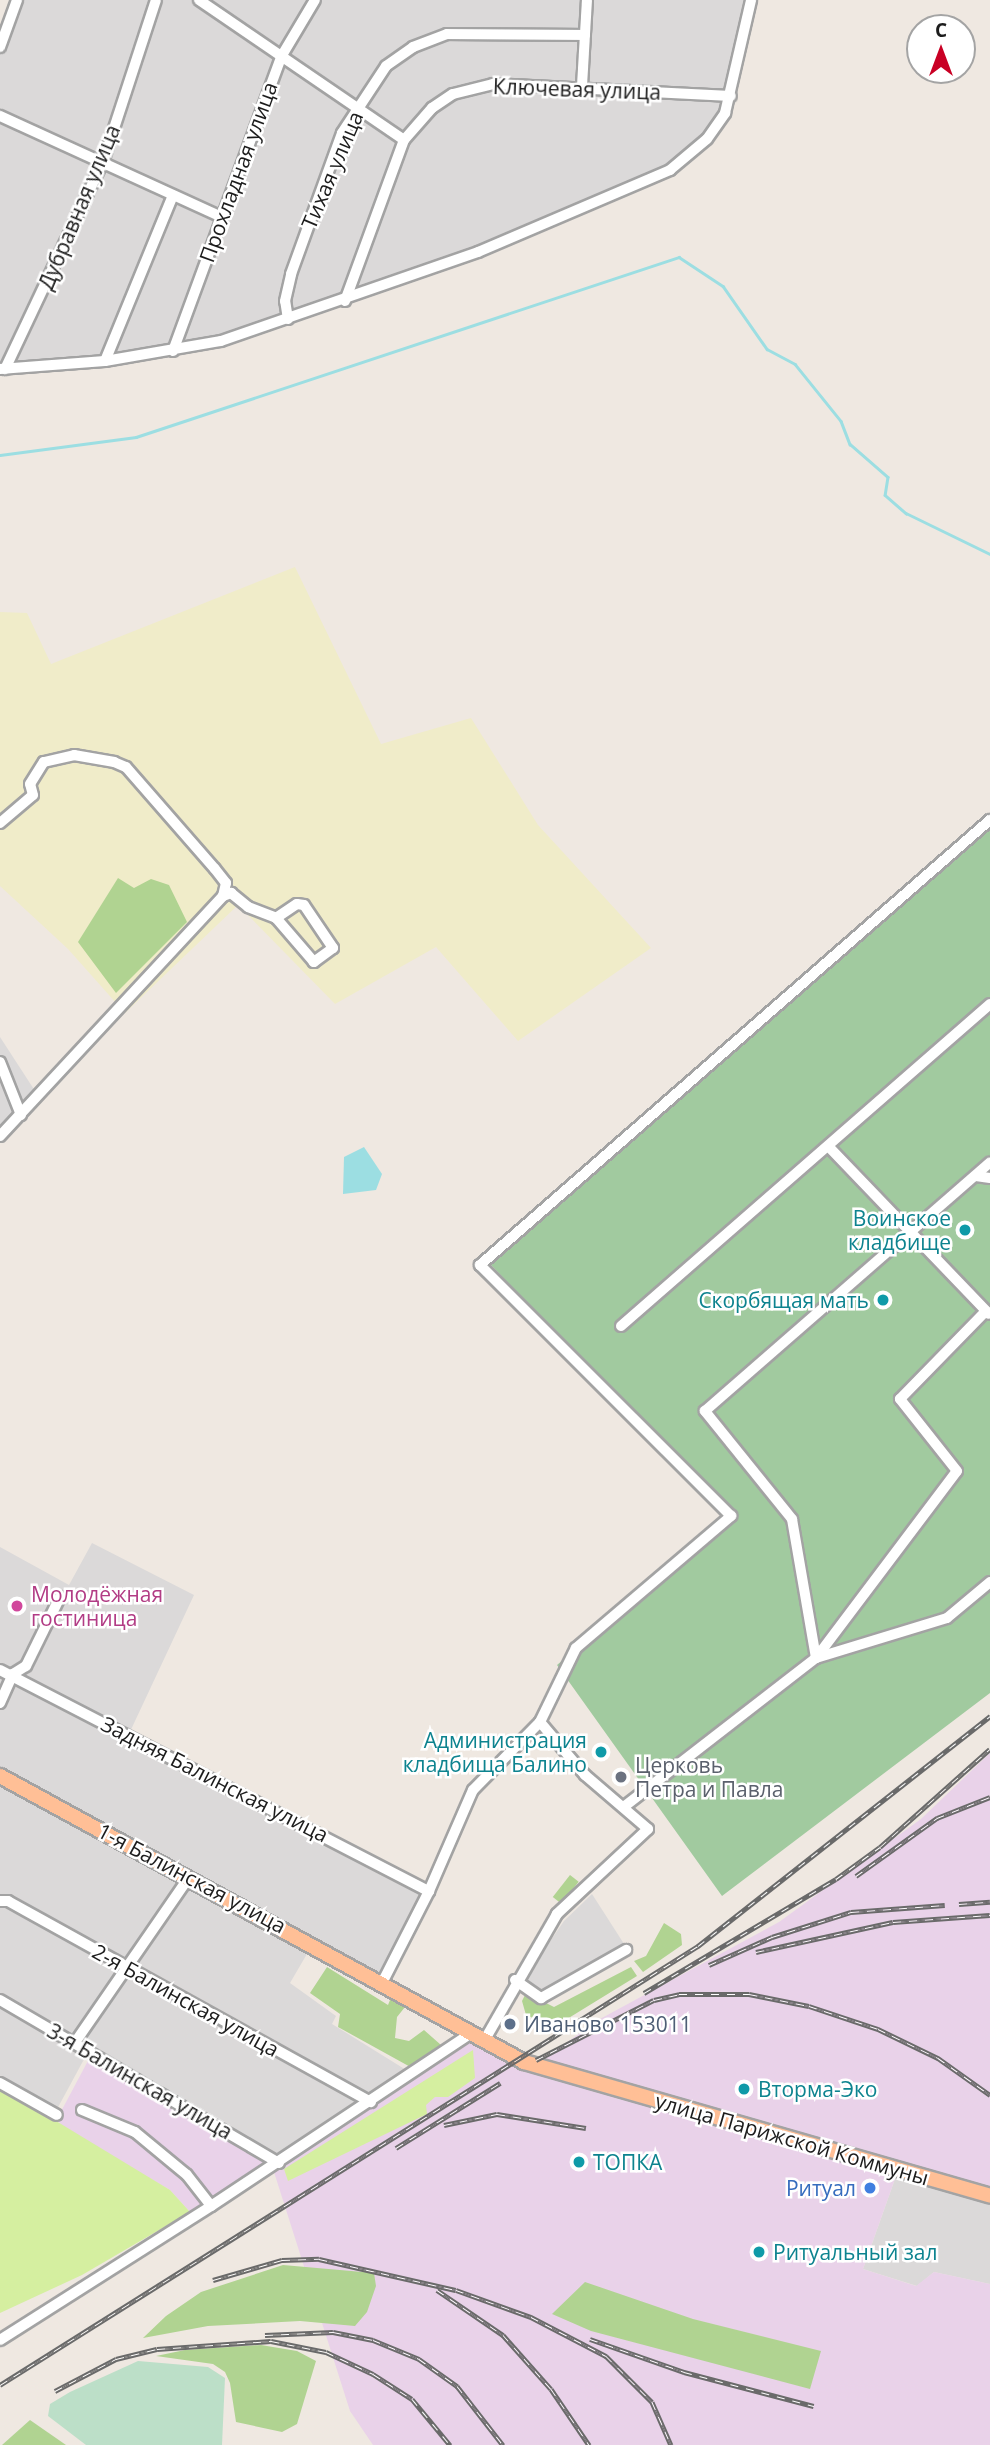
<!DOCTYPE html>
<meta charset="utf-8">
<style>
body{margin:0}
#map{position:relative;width:990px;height:2445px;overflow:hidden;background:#efe8e1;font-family:"Open Sans",sans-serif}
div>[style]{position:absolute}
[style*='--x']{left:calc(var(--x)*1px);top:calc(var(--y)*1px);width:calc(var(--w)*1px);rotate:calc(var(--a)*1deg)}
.residential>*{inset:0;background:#dbd9d9}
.industrial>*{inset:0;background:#e9d2e9}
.farmland>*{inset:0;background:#f0ecc9}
.grass>*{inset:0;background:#d5efa0}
.forest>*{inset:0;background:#b0d391;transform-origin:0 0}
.wetland>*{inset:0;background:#bcdfc8}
.cemetery>*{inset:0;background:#a1ca9f}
.water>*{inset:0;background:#9cdee2}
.stream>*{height:2.5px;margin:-1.25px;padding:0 1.25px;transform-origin:1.25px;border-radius:1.25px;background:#9cdee2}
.roads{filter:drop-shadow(2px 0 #a3a3a3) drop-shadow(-2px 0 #a3a3a3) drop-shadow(0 2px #a3a3a3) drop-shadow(0 -2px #a3a3a3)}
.minor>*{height:10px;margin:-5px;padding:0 5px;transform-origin:5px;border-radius:5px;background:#fff}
.major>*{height:14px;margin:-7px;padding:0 7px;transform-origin:7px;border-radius:7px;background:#ffbf96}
.rail>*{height:5px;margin-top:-2.5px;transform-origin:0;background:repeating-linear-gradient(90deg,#fff 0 8px,#6a6a6a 0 16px);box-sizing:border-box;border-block:2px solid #6a6a6a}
.dots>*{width:19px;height:19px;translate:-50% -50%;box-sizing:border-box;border:4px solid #fff;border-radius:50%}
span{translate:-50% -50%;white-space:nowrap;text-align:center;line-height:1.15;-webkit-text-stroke:5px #fff;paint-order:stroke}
.street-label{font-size:21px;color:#1c1c1c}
.culture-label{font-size:21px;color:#0d838f}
.right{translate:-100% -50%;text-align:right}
.left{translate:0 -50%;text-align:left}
.hotel-label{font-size:21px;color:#b23c85}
.worship-label{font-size:21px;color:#5b616d}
.service-label{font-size:21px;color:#4e5e75}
.shop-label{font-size:21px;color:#366cbe}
.north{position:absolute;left:906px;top:14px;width:70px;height:70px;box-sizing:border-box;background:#fff;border:2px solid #a4a4a4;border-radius:50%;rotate:0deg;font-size:19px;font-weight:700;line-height:28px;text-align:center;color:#1c1c1c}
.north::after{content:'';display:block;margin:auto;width:24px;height:32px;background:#c90024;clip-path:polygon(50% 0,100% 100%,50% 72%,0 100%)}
</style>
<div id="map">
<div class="residential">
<div style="clip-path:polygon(18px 0,155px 0,103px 160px,0 115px,0 49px)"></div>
<div style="clip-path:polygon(158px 0,197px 0,279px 58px,221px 215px,105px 161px)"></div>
<div style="clip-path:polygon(202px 0,313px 0,280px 54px)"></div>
<div style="clip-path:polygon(318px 0,585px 0,581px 85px,462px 88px,404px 138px,282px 56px)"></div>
<div style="clip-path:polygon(589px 0,749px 0,730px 95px,584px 85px)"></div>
<div style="clip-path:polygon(281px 59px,402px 141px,344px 300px,175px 349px)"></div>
<div style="clip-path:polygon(476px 88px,728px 98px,722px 112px,684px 159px,477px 250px,349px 298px,406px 142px,434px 109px)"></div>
<div style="clip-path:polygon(0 118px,102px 162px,0 368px)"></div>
<div style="clip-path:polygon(104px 164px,171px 196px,104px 359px,7px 368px)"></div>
<div style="clip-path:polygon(174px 197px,220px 218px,171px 349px,108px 359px)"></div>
<div style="clip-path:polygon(0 1037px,37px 1094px,0 1135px)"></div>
<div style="clip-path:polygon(92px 1543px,194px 1595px,128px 1736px,427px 1892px,382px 1975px,0 1770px,0 1547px,69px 1585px)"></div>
<div style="clip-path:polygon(0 1782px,311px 1947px,290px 1983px,336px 2016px,332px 2024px,411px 2073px,279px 2160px,89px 2050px,56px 2111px,0 2080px)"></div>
<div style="clip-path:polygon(592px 1894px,626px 1947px,541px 1995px,524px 1979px,564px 1921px)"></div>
<div style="clip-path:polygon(896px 2176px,990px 2204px,990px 2284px,934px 2272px,917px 2286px,863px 2269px)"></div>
</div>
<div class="industrial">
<div style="clip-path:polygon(990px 1753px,990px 2191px,536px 2064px,600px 2019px,779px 1922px,921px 1819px)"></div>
<div style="clip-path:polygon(474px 2038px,486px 2046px,896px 2176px,863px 2269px,916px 2286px,934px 2272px,990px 2284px,990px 2445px,373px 2445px,350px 2411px,274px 2172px)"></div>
<div style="clip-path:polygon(90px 2057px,274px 2162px,190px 2212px,170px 2190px,64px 2129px,57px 2119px)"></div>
</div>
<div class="farmland">
<div style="clip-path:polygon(295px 567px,381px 744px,471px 718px,538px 825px,651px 948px,518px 1041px,436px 947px,335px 1004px,238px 905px,125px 1013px,68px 949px,0 886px,0 612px,27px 613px,51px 664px)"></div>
</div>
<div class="grass">
<div style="clip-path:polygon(473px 2050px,475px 2078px,448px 2097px,435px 2097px,426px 2105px,427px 2114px,288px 2181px,284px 2169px)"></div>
<div style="clip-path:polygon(0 2087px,170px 2190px,190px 2212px,82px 2275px,0 2313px)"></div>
</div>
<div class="forest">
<div style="clip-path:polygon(118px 878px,134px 888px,151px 879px,169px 885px,187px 922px,116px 993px,78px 942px)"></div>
<div style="left:570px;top:1875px;width:11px;height:28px;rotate:38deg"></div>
<div style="clip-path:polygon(664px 1923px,681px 1934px,682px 1945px,643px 1972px,634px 1961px,646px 1956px)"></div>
<div style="clip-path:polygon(327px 1967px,388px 2005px,392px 1995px,409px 2002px,397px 2017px,395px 2038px,409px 2041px,424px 2030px,441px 2045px,435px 2056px,414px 2069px,338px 2027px,340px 2014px,310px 1993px)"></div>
<div style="clip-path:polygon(631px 1967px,637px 1976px,554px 2027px,526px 2015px,522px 2001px,526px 1993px,554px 2007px)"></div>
<div style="clip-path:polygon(283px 2265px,374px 2273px,376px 2286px,367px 2312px,355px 2326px,300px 2321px,208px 2326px,143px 2338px,166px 2316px,201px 2292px)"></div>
<div style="clip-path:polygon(585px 2282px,693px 2319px,821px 2351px,810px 2389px,591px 2331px,552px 2314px)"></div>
<div style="clip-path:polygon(261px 2345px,297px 2351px,316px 2361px,297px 2424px,282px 2432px,236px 2422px,230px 2383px,225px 2372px,213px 2364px,156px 2356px,185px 2350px)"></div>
<div style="clip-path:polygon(30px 2420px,66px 2445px,2px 2445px)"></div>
</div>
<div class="wetland">
<div style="clip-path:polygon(138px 2361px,208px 2367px,225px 2378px,222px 2445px,86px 2445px,48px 2416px,50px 2404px,70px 2392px)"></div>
</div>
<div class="cemetery">
<div style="clip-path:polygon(990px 825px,990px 1693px,722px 1896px,557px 1665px,731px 1516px,490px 1264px)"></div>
</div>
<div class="water">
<div style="clip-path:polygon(364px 1147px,382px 1174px,376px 1190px,343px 1194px,344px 1157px)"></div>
</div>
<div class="stream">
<div style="--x:0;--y:455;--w:137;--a:-7.5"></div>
<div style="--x:136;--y:437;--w:572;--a:-18.34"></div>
<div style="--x:679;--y:257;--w:53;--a:33.4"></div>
<div style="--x:723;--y:286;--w:77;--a:55.1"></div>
<div style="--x:767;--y:349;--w:32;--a:28"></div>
<div style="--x:795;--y:364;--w:73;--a:51.1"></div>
<div style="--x:841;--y:421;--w:25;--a:69"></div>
<div style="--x:850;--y:444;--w:50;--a:41"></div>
<div style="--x:888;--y:477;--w:18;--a:99"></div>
<div style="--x:885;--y:495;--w:28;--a:41"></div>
<div style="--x:906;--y:513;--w:93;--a:26"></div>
</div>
<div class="roads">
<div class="minor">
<div style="--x:199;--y:0;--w:248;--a:34.3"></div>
<div style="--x:0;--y:47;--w:50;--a:-70.1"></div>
<div style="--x:582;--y:86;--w:86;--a:-86.7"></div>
<div style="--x:0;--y:116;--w:244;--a:24.5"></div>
<div style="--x:345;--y:301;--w:171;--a:-69.9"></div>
<div style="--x:404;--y:140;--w:43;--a:-48.8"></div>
<div style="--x:432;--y:108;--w:25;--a:-34"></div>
<div style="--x:453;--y:94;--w:41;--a:-14"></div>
<div style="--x:493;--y:84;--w:238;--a:2.9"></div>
<div style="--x:288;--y:319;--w:18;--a:-99"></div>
<div style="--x:285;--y:301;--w:28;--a:-77"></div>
<div style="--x:291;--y:274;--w:150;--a:-70.1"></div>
<div style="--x:342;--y:133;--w:80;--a:-56.7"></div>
<div style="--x:386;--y:66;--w:33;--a:-35"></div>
<div style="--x:413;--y:47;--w:36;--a:-21"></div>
<div style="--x:447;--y:34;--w:138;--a:0.4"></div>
<div style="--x:173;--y:351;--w:313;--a:-69.8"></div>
<div style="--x:281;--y:57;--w:66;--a:-59.2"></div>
<div style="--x:105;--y:361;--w:179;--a:-67.7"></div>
<div style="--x:0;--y:369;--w:105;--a:-4.4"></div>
<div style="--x:105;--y:361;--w:118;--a:-9.8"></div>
<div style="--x:221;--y:341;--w:272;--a:-19.1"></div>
<div style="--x:478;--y:252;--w:209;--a:-23.1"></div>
<div style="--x:670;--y:170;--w:48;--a:-40"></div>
<div style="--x:707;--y:139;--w:32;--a:-55"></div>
<div style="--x:725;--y:113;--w:116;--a:-77"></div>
<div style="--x:5;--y:369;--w:229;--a:-64.7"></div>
<div style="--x:103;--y:162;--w:170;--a:-71.9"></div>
<div style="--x:0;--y:823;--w:43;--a:-40.3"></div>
<div style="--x:33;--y:795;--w:11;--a:-105"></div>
<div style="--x:30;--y:784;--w:26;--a:-58"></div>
<div style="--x:44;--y:762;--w:31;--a:-13"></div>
<div style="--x:74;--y:755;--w:41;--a:9.9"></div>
<div style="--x:114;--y:762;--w:13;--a:23"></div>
<div style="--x:126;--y:767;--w:135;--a:48.9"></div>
<div style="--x:215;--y:869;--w:18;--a:52"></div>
<div style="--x:226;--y:883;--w:13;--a:103"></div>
<div style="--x:223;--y:896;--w:9;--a:-21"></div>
<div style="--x:231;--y:893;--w:22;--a:39"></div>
<div style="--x:248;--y:907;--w:30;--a:21"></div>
<div style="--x:276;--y:918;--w:25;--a:-34"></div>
<div style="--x:297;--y:904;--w:7;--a:8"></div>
<div style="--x:304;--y:905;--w:52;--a:56"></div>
<div style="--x:333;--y:948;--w:24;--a:144"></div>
<div style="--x:314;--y:962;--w:58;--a:-130.8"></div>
<div style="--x:0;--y:1062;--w:57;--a:68.4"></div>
<div style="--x:0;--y:1136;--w:328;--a:-47.1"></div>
<div style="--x:829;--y:1147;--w:231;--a:46.2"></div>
<div style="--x:976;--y:1176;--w:14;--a:8"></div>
<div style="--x:621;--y:1326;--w:490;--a:-41.1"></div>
<div style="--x:816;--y:1658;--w:141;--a:-99.8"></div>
<div style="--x:792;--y:1519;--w:139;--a:-128.9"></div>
<div style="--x:705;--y:1411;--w:378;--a:-41.1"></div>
<div style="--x:816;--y:1658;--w:234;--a:-53"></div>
<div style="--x:957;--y:1471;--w:92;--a:-128.4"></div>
<div style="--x:900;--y:1399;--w:123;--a:-45.7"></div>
<div style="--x:0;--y:1670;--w:483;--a:27.3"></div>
<div style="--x:0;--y:1703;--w:32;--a:-66"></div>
<div style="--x:13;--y:1674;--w:15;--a:-32"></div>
<div style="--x:26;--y:1666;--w:77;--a:-63.8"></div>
<div style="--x:540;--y:1722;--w:82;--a:-64.1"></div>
<div style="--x:576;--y:1648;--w:204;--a:-40.4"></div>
<div style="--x:731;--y:1516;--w:355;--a:-135"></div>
<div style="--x:480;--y:1265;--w:677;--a:-41.11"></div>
<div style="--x:625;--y:1806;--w:242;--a:-37.8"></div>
<div style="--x:816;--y:1658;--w:137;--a:-17"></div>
<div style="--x:947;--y:1618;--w:56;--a:-39.9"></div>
<div style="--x:0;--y:1901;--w:8;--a:0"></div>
<div style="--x:8;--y:1901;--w:415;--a:29"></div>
<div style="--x:515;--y:1980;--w:32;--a:35"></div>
<div style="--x:541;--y:1998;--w:98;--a:-29.5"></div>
<div style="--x:382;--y:1983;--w:103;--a:-62.9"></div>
<div style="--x:429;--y:1891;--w:110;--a:-66.5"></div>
<div style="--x:473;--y:1790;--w:95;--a:-45.4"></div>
<div style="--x:540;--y:1722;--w:70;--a:49.7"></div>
<div style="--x:585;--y:1775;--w:83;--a:40.6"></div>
<div style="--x:648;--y:1829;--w:125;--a:137"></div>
<div style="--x:557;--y:1914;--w:146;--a:119.9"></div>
<div style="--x:0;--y:2000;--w:323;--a:30.3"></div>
<div style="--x:76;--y:2041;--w:199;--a:-55.4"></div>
<div style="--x:0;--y:2083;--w:65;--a:29.3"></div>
<div style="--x:82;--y:2110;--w:57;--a:22.5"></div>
<div style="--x:135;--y:2132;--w:67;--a:39.6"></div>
<div style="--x:187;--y:2175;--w:39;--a:52"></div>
<div style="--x:211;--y:2206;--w:311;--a:-33.6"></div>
<div style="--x:0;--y:2340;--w:250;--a:-32.4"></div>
</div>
<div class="major">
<div style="--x:0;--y:1776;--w:597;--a:28.63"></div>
<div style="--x:524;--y:2062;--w:485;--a:16"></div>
</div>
</div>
<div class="rail">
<div style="--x:856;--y:1876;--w:100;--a:-35.6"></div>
<div style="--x:937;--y:1818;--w:57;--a:-21.6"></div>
<div style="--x:959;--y:1904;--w:31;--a:-4"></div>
<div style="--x:756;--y:1952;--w:140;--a:-12.4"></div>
<div style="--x:893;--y:1922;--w:97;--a:-4.1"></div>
<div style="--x:709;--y:1965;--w:69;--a:-24"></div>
<div style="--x:772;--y:1937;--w:83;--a:-17.6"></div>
<div style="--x:851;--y:1912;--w:94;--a:-4.3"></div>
<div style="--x:644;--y:1993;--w:223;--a:-30.7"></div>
<div style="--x:836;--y:1879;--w:54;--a:-36"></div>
<div style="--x:880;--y:1847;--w:147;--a:-41.7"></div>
<div style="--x:536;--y:2060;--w:132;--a:-27"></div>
<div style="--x:654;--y:2000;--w:26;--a:-13"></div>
<div style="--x:679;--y:1994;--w:70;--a:0"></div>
<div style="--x:749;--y:1994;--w:61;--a:11.3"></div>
<div style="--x:809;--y:2006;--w:73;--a:18.4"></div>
<div style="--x:878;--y:2029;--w:67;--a:25.8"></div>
<div style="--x:938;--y:2058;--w:64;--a:35.4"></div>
<div style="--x:444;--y:2125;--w:54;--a:-11.7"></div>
<div style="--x:497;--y:2114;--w:90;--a:8.9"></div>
<div style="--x:396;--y:2148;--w:123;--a:-32"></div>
<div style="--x:213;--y:2280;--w:72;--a:-16.2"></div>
<div style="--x:282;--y:2260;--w:37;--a:-2"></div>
<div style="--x:319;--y:2259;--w:140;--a:12.8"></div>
<div style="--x:456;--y:2290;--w:80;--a:19.8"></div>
<div style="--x:531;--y:2317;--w:85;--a:27.5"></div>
<div style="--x:606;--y:2356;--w:65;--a:45"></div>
<div style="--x:652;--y:2402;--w:47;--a:66.2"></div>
<div style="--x:437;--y:2290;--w:80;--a:34.3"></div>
<div style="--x:503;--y:2335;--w:72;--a:48.4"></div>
<div style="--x:551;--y:2389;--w:68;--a:55.8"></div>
<div style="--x:265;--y:2335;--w:68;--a:-2.5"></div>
<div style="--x:333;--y:2332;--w:41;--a:11.3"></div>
<div style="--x:373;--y:2340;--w:50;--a:22.4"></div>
<div style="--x:419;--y:2359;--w:47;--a:35.4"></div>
<div style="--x:457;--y:2386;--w:75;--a:52.1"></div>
<div style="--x:590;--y:2339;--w:100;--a:19.3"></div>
<div style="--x:684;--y:2372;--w:134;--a:14.7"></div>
<div style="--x:0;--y:2385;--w:825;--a:-32.17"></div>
<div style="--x:698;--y:1946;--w:372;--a:-38.2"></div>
<div style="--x:55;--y:2391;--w:69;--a:-27.7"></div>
<div style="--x:116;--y:2359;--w:42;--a:-13.7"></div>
<div style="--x:157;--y:2349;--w:114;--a:-4"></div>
<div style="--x:271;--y:2341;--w:56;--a:11.3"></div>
<div style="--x:326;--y:2352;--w:52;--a:25.1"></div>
<div style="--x:373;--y:2374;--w:46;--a:32.7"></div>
<div style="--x:412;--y:2399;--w:60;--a:50.4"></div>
</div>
<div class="dots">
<div style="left:965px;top:1230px;background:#0f9aa8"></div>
<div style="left:883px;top:1300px;background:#0f9aa8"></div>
<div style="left:17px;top:1606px;background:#d1479c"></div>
<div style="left:601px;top:1752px;background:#0f9aa8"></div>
<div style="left:621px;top:1777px;background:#6b7280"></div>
<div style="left:510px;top:2024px;background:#5c6f8a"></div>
<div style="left:744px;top:2089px;background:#0f9aa8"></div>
<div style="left:579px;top:2162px;background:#0f9aa8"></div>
<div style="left:870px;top:2188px;background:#3f7fe0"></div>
<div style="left:759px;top:2252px;background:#0f9aa8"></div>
</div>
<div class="street-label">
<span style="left:577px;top:89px;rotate:2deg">Ключевая улица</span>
<span style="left:332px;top:170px;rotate:-67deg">Тихая улица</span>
<span style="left:238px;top:172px;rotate:-70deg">Прохладная улица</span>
<span style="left:79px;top:207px;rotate:-67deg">Дубравная улица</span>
<span style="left:215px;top:1779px;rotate:27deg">Задняя Балинская улица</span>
<span style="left:192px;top:1878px;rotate:28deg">1-я Балинская улица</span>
<span style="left:186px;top:2000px;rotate:29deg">2-я Балинская улица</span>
<span style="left:140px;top:2081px;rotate:30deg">3-я Балинская улица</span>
<span style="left:792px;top:2139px;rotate:16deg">улица Парижской Коммуны</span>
</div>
<div class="culture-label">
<span class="right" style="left:951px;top:1230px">Воинское<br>кладбище</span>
<span class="right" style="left:869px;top:1300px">Скорбящая мать</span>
<span class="right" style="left:587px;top:1752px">Администрация<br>кладбища Балино</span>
<span class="left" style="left:758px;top:2089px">Вторма-Эко</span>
<span class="left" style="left:593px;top:2162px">ТОПКА</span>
<span class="left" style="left:773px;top:2252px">Ритуальный зал</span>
</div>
<div class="hotel-label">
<span class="left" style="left:31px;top:1606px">Молодёжная<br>гостиница</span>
</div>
<div class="worship-label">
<span class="left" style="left:635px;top:1777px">Церковь<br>Петра и Павла</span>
</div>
<div class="service-label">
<span class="left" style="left:524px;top:2024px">Иваново 153011</span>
</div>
<div class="shop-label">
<span class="right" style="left:856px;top:2188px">Ритуал</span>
</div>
<div class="north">С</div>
</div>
